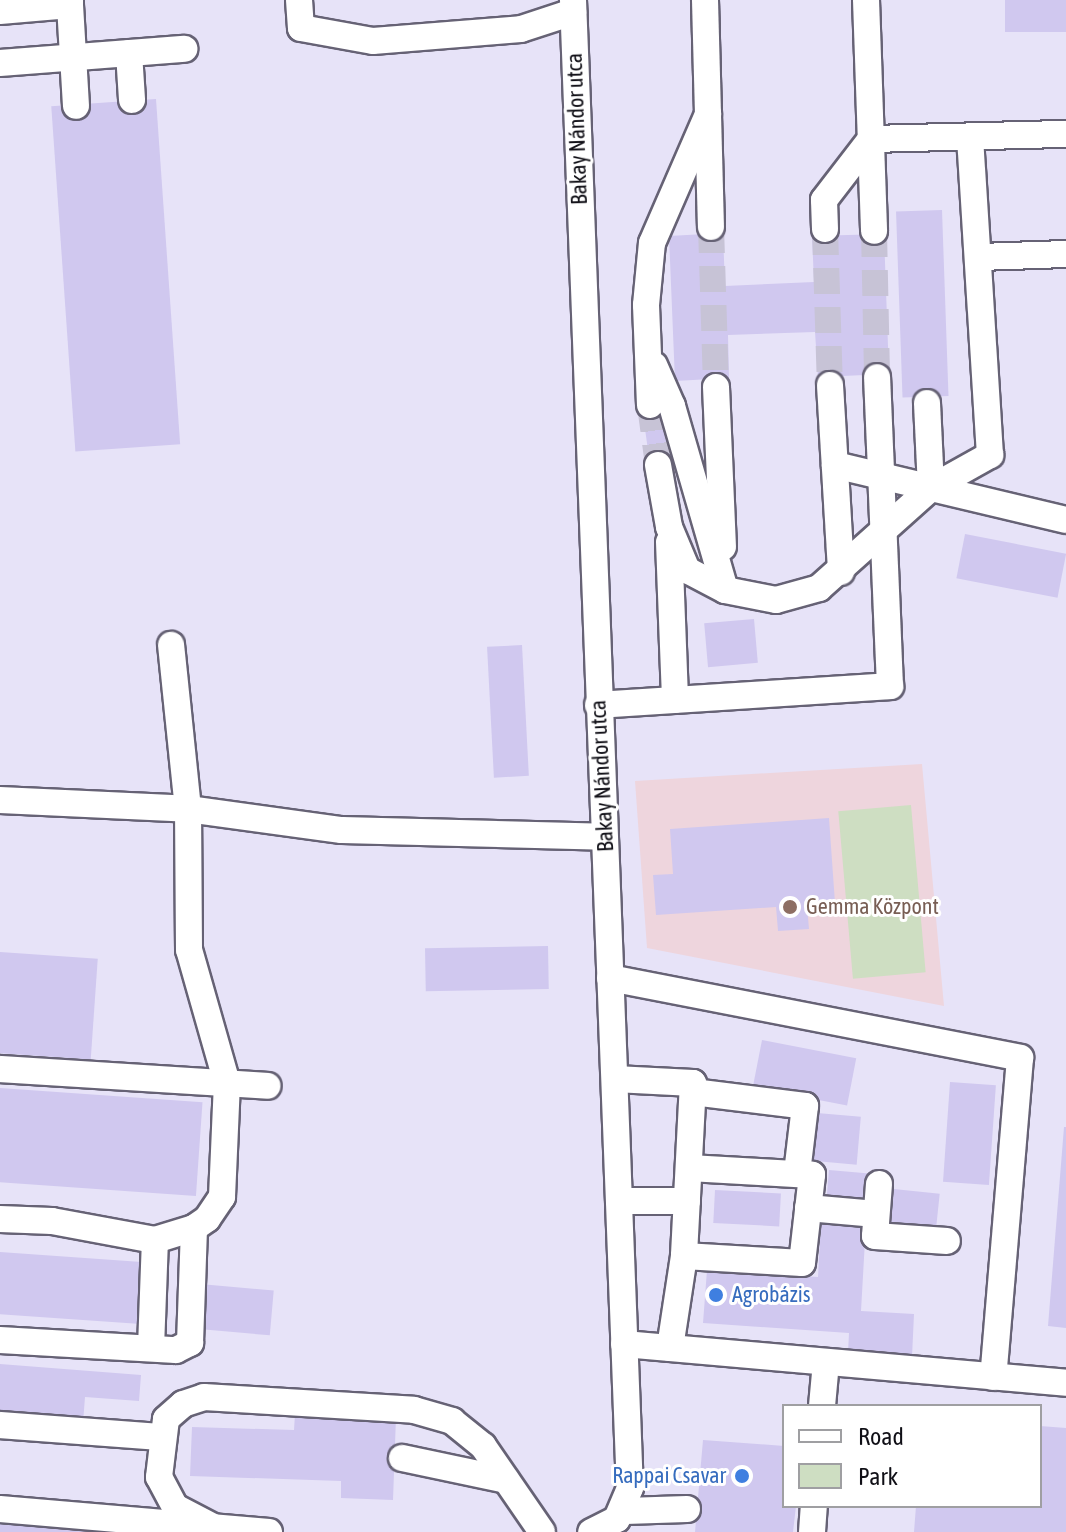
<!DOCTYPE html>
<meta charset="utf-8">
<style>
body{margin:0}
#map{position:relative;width:1066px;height:1532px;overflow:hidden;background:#e7e3f8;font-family:"Asap Condensed",sans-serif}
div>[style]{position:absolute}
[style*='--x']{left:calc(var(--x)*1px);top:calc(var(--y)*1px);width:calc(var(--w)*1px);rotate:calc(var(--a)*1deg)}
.education>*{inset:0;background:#eed5dd}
.green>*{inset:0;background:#cedec2;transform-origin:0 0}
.building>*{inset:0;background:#d0c8ef;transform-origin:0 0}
.minor-tunnel>*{height:26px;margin-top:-13px;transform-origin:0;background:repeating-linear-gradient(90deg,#c7c3d6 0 26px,transparent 0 39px)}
.roads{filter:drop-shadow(2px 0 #666275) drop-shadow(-2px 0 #666275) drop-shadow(0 2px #666275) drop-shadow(0 -2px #666275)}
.minor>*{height:26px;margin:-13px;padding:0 13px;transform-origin:13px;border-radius:13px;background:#fff}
.dots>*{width:22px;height:22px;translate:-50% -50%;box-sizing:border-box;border:4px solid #fff;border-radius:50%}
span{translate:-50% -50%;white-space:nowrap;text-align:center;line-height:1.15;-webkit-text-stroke:6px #fff;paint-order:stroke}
.street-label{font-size:22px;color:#100f16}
.education-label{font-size:22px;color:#785e54}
.left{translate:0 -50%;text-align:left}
.shop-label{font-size:22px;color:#366cbe}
.right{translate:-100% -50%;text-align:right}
.legend{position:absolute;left:782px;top:1404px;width:260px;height:104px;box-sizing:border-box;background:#fff;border:2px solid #9f9fa2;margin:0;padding:10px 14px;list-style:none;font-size:24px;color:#100f16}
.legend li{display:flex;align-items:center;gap:16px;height:40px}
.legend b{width:40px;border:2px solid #9f9fa2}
</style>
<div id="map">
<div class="education">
<div style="clip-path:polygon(922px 764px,944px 1006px,647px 948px,635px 781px)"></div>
</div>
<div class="green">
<div style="left:911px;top:805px;width:168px;height:73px;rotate:85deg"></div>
</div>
<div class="building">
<div style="left:1005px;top:0;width:61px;height:32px"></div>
<div style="left:156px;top:99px;width:346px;height:105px;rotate:86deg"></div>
<div style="left:942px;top:210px;width:186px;height:46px;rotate:88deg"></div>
<div style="clip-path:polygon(723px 233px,725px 286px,814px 282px,812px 236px,884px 234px,889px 374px,818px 377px,815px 332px,728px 335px,729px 378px,675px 381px,669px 236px)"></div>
<div style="left:665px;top:413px;width:44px;height:22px;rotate:82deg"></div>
<div style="left:965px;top:534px;width:103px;height:45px;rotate:11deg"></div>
<div style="left:754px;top:619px;width:44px;height:50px;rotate:85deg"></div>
<div style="left:522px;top:645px;width:131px;height:35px;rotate:87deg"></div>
<div style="clip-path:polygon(829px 818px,835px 903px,807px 905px,809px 929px,778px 931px,776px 907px,656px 915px,653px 875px,673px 874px,670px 829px)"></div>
<div style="left:548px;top:946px;width:43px;height:123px;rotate:89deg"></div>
<div style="left:0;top:952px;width:98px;height:101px;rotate:4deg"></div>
<div style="left:762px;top:1040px;width:96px;height:48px;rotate:11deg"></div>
<div style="left:950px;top:1082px;width:46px;height:100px;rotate:4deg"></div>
<div style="left:0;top:1088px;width:203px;height:94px;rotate:4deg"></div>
<div style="left:817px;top:1113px;width:44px;height:48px;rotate:5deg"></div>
<div style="clip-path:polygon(1064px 1127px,1066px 1127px,1066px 1328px,1048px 1326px)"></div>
<div style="left:829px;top:1170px;width:43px;height:26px;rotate:5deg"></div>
<div style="left:884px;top:1188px;width:56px;height:35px;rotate:6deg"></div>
<div style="left:715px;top:1190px;width:66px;height:33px;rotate:3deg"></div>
<div style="clip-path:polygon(821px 1220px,866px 1223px,861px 1311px,914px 1314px,912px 1357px,848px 1353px,849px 1333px,703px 1323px,707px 1270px,818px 1277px)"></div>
<div style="left:0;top:1252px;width:149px;height:62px;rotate:4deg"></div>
<div style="left:200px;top:1284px;width:74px;height:45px;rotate:5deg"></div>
<div style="clip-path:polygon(0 1364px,141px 1375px,139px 1401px,85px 1397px,83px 1423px,0 1416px)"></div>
<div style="clip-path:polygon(295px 1414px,396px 1417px,393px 1500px,341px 1498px,341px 1481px,190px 1476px,192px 1427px,294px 1430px)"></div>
<div style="clip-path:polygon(1040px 1426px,1066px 1428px,1066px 1532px,914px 1532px,916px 1506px,1040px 1506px)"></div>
<div style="clip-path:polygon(703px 1440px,784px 1446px,784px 1506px,796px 1506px,793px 1532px,695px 1532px)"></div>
<div style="clip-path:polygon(0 1521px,117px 1532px,0 1532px)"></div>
</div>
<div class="minor-tunnel">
<div style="--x:711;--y:227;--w:160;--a:88.2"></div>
<div style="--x:825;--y:229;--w:156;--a:88.2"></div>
<div style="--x:874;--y:231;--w:146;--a:88.8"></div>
<div style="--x:650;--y:405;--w:61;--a:82.4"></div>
</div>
<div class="roads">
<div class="minor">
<div style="--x:299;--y:0;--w:28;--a:86"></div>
<div style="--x:301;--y:28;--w:73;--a:10.2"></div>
<div style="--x:373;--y:41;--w:148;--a:-4.6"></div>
<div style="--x:521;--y:29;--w:55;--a:-18.1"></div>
<div style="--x:573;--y:0;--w:1489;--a:87.81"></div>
<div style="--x:630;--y:1488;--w:34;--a:113"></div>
<div style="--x:617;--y:1519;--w:29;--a:153"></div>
<div style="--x:705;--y:0;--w:227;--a:88.5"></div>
<div style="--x:866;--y:0;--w:231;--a:88"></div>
<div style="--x:70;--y:5;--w:101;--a:86.6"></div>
<div style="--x:0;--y:11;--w:70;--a:-4.9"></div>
<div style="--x:70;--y:5;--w:5;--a:-90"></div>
<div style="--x:129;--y:53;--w:47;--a:86.3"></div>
<div style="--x:0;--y:63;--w:185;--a:-4.4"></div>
<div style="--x:825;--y:229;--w:29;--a:-92"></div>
<div style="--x:824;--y:200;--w:77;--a:-52.4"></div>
<div style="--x:871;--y:139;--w:195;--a:-1.5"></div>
<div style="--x:980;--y:257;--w:86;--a:-2"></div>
<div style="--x:654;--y:365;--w:45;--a:66.3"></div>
<div style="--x:672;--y:406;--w:191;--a:73.9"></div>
<div style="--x:830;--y:385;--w:187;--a:86.6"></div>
<div style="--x:716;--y:387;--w:160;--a:87.5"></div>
<div style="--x:927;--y:403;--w:85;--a:87.3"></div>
<div style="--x:650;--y:405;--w:100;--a:-92.3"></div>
<div style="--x:646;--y:305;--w:62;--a:-84.5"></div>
<div style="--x:652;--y:243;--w:141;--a:-66.5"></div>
<div style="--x:658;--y:465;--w:63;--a:79.9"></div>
<div style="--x:669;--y:527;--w:47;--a:67.3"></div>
<div style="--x:687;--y:570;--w:43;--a:27.8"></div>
<div style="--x:725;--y:590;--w:52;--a:11.1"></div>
<div style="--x:776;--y:600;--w:45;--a:-15.6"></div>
<div style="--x:819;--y:588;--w:150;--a:-41.8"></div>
<div style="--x:931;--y:488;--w:68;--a:-29.2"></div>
<div style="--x:990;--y:455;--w:319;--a:-93.6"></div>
<div style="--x:835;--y:465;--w:237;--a:13.4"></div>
<div style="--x:669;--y:542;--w:158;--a:87.8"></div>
<div style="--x:598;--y:705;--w:293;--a:-3.7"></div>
<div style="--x:890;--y:686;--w:309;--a:-92.4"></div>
<div style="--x:0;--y:800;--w:188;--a:2.7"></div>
<div style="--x:188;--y:809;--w:155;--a:7.8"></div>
<div style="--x:342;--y:830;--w:262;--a:1.5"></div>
<div style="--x:610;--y:978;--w:418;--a:11"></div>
<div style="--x:1020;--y:1058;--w:320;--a:94.8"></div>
<div style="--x:0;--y:1069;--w:268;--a:3.6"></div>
<div style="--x:615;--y:1079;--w:78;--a:2.9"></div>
<div style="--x:693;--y:1083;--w:173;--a:93"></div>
<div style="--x:684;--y:1256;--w:93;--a:98.7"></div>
<div style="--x:693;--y:1092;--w:113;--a:7.1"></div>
<div style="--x:805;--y:1106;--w:67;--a:96.8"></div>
<div style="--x:879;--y:1184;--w:52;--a:94.4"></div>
<div style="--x:875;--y:1236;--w:72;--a:4"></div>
<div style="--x:619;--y:1201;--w:68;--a:0"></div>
<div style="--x:808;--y:1208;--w:68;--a:5"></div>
<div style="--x:0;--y:1219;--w:52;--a:2.2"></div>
<div style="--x:52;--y:1221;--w:105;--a:10.5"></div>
<div style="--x:155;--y:1240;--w:41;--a:-17.1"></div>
<div style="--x:194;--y:1228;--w:16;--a:-35"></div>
<div style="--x:207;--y:1219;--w:27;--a:-56"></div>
<div style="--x:222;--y:1197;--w:114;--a:-87.5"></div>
<div style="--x:227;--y:1083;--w:138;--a:-105.9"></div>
<div style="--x:189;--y:950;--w:141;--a:-90.4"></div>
<div style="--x:188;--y:809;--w:165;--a:-95.9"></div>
<div style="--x:684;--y:1256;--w:118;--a:3.4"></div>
<div style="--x:802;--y:1263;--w:89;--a:-83.5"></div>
<div style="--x:812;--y:1175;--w:123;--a:-176.7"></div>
<div style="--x:0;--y:1340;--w:176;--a:3.3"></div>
<div style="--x:176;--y:1350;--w:16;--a:-27"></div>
<div style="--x:190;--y:1343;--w:115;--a:-88"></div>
<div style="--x:624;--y:1344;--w:444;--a:5"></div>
<div style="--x:151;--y:1348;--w:108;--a:-87.9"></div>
<div style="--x:822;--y:1406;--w:44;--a:-84.8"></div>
<div style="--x:0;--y:1425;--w:161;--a:4.3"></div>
<div style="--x:402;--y:1458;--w:106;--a:11.9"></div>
<div style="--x:0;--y:1509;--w:270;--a:4.9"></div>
<div style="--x:625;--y:1511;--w:62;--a:-1.8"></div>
<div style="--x:223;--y:1532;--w:54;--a:-152.5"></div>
<div style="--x:175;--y:1507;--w:34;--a:-118"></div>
<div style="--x:159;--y:1477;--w:58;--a:-83.1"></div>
<div style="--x:166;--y:1419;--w:23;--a:-41"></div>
<div style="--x:183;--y:1404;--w:22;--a:-18"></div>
<div style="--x:204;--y:1397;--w:210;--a:3.5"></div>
<div style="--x:414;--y:1410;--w:40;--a:16"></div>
<div style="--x:452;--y:1421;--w:40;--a:39"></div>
<div style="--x:483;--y:1446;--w:104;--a:55.5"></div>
<div style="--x:812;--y:1532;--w:26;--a:-86"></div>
</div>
</div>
<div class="dots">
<div style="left:790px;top:907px;background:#8d6e63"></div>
<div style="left:716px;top:1295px;background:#3f7fe0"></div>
<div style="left:742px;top:1476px;background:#3f7fe0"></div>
</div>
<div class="street-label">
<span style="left:577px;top:129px;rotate:-92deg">Bakay Nándor utca</span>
<span style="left:602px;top:776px;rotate:-93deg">Bakay Nándor utca</span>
</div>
<div class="education-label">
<span class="left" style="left:806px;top:907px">Gemma Központ</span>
</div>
<div class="shop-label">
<span class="left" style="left:732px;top:1295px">Agrobázis</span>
<span class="right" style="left:726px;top:1476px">Rappai Csavar</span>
</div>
<ul class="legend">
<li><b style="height:10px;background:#fff"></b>Road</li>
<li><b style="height:22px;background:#cedec2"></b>Park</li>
</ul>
</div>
